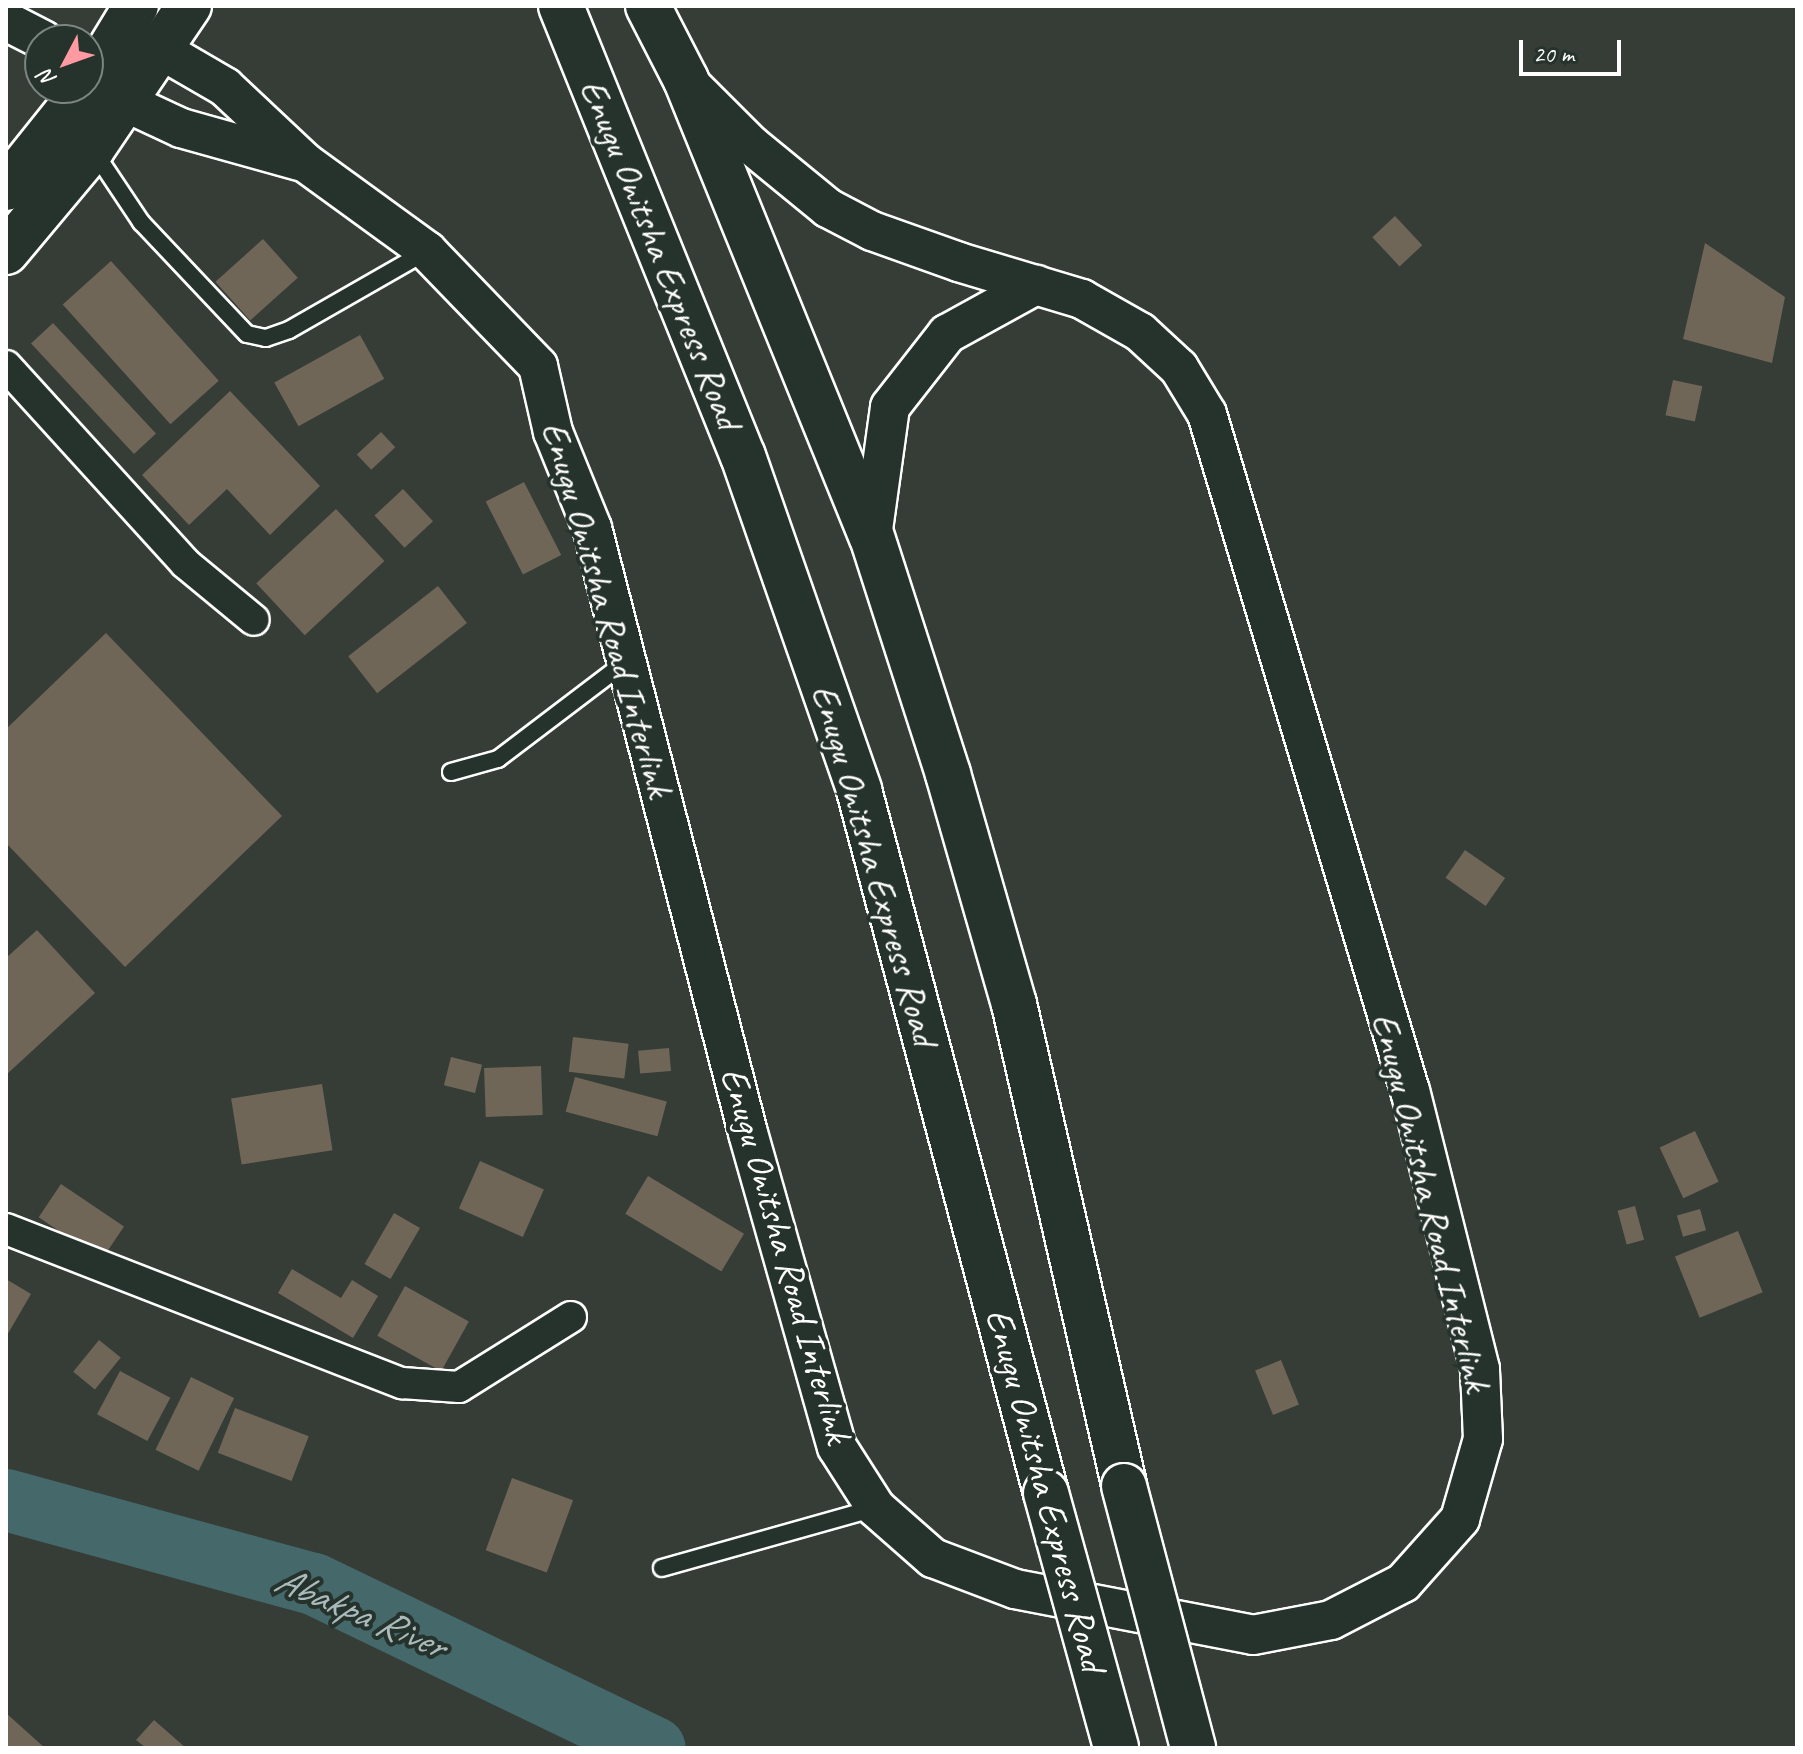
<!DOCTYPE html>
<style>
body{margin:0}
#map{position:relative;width:1803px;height:1754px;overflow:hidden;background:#353d36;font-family:Caveat,sans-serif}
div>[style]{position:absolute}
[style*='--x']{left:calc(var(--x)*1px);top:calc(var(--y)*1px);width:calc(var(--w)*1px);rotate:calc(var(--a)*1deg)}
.river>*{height:62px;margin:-31px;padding:0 31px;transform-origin:31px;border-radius:31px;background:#45686b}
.building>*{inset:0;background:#6f6658;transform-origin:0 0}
.roads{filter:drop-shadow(2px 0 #fff) drop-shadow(-2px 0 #fff) drop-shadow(0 2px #fff) drop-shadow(0 -2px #fff)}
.service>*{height:16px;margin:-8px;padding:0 8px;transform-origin:8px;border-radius:8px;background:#26332d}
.minor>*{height:30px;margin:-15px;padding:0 15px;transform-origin:15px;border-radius:15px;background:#26332d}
.tertiary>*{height:38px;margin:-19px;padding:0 19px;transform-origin:19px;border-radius:19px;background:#26332d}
.primary>*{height:44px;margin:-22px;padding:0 22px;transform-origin:22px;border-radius:22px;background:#26332d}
.trunk>*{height:44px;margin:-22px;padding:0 22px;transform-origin:22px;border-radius:22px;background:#26332d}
.bridges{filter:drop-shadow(2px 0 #fff) drop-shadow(-2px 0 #fff) drop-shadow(0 2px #fff) drop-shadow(0 -2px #fff)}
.trunk-bridge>*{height:44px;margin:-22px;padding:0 22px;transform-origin:22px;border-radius:22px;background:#26332d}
span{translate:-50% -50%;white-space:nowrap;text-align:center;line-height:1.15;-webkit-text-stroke:8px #26332d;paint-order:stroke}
.street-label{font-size:38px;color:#fff}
.water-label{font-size:40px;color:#abbbbc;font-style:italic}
.frame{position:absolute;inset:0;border:8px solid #fff;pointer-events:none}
.north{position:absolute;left:24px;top:24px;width:80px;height:80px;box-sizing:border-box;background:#26332d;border:2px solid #7d8581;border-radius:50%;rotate:229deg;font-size:22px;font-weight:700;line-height:32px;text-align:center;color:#fff}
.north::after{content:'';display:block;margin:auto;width:28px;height:36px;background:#ff9aa2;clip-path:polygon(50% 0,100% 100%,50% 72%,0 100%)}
.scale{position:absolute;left:1519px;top:40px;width:102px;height:36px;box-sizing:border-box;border:4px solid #fff;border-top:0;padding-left:10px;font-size:24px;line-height:28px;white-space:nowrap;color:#fff;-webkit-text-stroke:6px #26332d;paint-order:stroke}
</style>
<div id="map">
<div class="river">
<div style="--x:6;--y:1500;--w:319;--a:15.3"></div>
<div style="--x:314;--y:1584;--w:378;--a:25.7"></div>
</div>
<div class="building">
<div style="left:1395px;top:216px;width:40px;height:31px;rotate:47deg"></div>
<div style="left:263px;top:239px;width:52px;height:64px;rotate:48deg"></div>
<div style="clip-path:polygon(1705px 243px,1785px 297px,1772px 363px,1683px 339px)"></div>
<div style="left:111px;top:261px;width:161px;height:65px;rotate:48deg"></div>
<div style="left:53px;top:323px;width:151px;height:30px;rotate:47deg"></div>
<div style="left:360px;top:335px;width:50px;height:98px;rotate:61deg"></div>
<div style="left:1673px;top:380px;width:30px;height:36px;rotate:12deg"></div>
<div style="clip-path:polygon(230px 391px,320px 486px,270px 535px,227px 489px,189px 525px,142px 475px)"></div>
<div style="left:381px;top:432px;width:21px;height:33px;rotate:47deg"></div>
<div style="left:524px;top:482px;width:82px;height:43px;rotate:63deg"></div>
<div style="left:403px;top:489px;width:44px;height:39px;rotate:47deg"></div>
<div style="left:336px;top:509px;width:71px;height:109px;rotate:47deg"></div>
<div style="left:438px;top:586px;width:47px;height:114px;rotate:52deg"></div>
<div style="clip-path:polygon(106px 633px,282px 816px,125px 967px,6px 843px,6px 729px)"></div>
<div style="left:1465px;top:850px;width:49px;height:34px;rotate:35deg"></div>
<div style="clip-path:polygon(37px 930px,95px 993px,6px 1075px,6px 958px)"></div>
<div style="left:573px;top:1037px;width:56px;height:35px;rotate:7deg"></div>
<div style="left:669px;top:1048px;width:23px;height:31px;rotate:85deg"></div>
<div style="left:451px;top:1057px;width:32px;height:29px;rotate:14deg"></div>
<div style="left:541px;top:1066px;width:49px;height:57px;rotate:88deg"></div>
<div style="left:575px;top:1077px;width:95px;height:36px;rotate:15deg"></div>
<div style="left:322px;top:1084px;width:67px;height:92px;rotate:81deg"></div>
<div style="left:1695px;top:1131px;width:56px;height:39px;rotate:65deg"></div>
<div style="left:480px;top:1161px;width:70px;height:52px;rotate:24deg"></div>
<div style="left:648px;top:1176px;width:112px;height:44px;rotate:31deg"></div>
<div style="left:61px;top:1184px;width:76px;height:40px;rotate:34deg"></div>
<div style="left:1635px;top:1206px;width:35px;height:18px;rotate:75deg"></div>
<div style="left:1700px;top:1209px;width:22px;height:24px;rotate:74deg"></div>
<div style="left:394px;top:1213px;width:30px;height:59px;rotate:30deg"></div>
<div style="left:1738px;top:1231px;width:66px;height:68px;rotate:68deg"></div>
<div style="clip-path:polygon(292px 1269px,341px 1298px,352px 1280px,378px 1296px,353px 1338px,278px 1293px)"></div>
<div style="clip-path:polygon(6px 1279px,31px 1294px,6px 1337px)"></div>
<div style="left:405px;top:1286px;width:73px;height:57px;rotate:29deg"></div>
<div style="left:99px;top:1340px;width:28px;height:41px;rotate:39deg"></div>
<div style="left:1281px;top:1360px;width:48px;height:28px;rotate:68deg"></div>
<div style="left:120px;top:1371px;width:57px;height:49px;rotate:28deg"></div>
<div style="left:191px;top:1377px;width:48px;height:81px;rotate:26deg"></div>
<div style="left:235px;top:1408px;width:79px;height:48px;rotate:21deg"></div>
<div style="left:512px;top:1478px;width:65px;height:77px;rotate:20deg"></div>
<div style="clip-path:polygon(6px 1713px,45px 1748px,6px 1748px)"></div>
<div style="clip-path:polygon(154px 1720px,186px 1748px,146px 1748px,136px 1740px)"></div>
</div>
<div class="roads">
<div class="service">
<div style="--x:93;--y:150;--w:87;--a:56.3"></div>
<div style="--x:141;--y:222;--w:154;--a:46.6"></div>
<div style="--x:247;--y:334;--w:19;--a:12"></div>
<div style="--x:266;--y:338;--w:24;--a:-19"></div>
<div style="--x:289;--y:330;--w:157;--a:-29.8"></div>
<div style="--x:451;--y:772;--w:49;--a:-15.5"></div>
<div style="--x:498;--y:759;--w:161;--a:-37.2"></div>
<div style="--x:662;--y:1568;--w:221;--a:-15.7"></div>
</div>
<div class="minor">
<div style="--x:6;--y:366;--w:266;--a:47.7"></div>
<div style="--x:185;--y:563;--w:89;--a:39.6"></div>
<div style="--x:6;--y:1229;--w:425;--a:21.3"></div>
<div style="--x:402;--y:1383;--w:57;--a:4"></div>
<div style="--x:459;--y:1387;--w:132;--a:-32"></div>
</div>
<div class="tertiary">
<div style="--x:6;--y:21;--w:42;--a:27.2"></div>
<div style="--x:131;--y:47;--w:40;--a:12"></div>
<div style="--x:170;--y:55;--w:64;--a:30.2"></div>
<div style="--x:225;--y:87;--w:111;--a:43.2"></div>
<div style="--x:306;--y:163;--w:150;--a:36"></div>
<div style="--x:427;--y:251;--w:160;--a:46"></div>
<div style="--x:538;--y:366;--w:68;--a:77.2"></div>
<div style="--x:553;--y:432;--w:104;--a:67.9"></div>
<div style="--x:592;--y:528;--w:625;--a:75.54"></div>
<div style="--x:748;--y:1133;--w:326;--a:74.2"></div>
<div style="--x:837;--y:1447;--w:72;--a:57.4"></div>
<div style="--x:876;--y:1508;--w:76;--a:41.3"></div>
<div style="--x:933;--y:1558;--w:88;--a:20.7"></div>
<div style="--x:1015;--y:1589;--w:242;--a:10.9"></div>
<div style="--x:1253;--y:1635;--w:79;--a:-10.9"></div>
<div style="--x:1331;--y:1620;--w:81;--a:-27.2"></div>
<div style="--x:1403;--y:1583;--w:86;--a:-48.3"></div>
<div style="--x:1460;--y:1519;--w:83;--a:-74"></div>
<div style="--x:1483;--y:1439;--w:70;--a:-92.5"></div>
<div style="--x:1480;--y:1369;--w:287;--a:-104.1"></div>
<div style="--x:1410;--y:1091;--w:707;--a:-106.69"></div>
<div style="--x:1207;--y:414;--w:54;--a:-121.3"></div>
<div style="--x:1179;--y:368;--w:53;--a:-137.3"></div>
<div style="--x:1140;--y:332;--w:67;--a:-150.4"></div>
<div style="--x:1082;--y:299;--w:128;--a:-163.3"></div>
<div style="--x:959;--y:262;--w:92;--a:-160.4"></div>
<div style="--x:872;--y:231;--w:50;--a:-152.4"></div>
<div style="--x:828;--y:208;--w:99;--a:-140.7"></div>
<div style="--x:751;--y:145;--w:85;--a:-135"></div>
<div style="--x:102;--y:83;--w:28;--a:41"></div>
<div style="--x:123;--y:101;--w:64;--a:25"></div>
<div style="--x:181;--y:128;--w:123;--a:15.6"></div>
<div style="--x:872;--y:537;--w:131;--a:-82.1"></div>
<div style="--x:890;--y:407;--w:93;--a:-52"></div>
<div style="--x:947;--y:334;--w:102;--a:-28.8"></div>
</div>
<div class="primary">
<div style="--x:88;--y:85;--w:92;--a:-58.7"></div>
<div style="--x:6;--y:188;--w:128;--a:-51.3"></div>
<div style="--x:6;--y:252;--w:134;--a:-50.1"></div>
<div style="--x:92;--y:149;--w:173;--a:-55.9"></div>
</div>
<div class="trunk">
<div style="--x:561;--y:6;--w:485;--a:68"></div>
<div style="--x:743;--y:456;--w:354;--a:70.8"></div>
<div style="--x:859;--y:790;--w:727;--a:75.1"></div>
<div style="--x:648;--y:6;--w:83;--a:62.8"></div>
<div style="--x:686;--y:80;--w:493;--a:67.9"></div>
<div style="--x:872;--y:537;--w:249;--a:72.2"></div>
<div style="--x:948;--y:774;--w:239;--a:74"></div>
<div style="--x:1014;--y:1004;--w:494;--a:77.1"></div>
</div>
</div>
<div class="bridges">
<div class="trunk-bridge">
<div style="--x:1124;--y:1486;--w:271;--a:75.2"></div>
<div style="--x:1046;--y:1493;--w:264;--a:74.6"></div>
</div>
</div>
<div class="street-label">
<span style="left:661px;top:254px;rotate:68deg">Enugu Onitsha Express Road</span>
<span style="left:607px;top:609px;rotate:74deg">Enugu Onitsha Road Interlink</span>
<span style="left:875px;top:865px;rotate:74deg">Enugu Onitsha Express Road</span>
<span style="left:1431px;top:1202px;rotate:76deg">Enugu Onitsha Road Interlink</span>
<span style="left:786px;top:1255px;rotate:74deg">Enugu Onitsha Road Interlink</span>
<span style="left:1046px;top:1490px;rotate:75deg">Enugu Onitsha Express Road</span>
</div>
<div class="water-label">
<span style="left:360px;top:1612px;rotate:23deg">Abakpa River</span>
</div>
<div class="frame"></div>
<div class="north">N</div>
<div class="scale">20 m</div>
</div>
